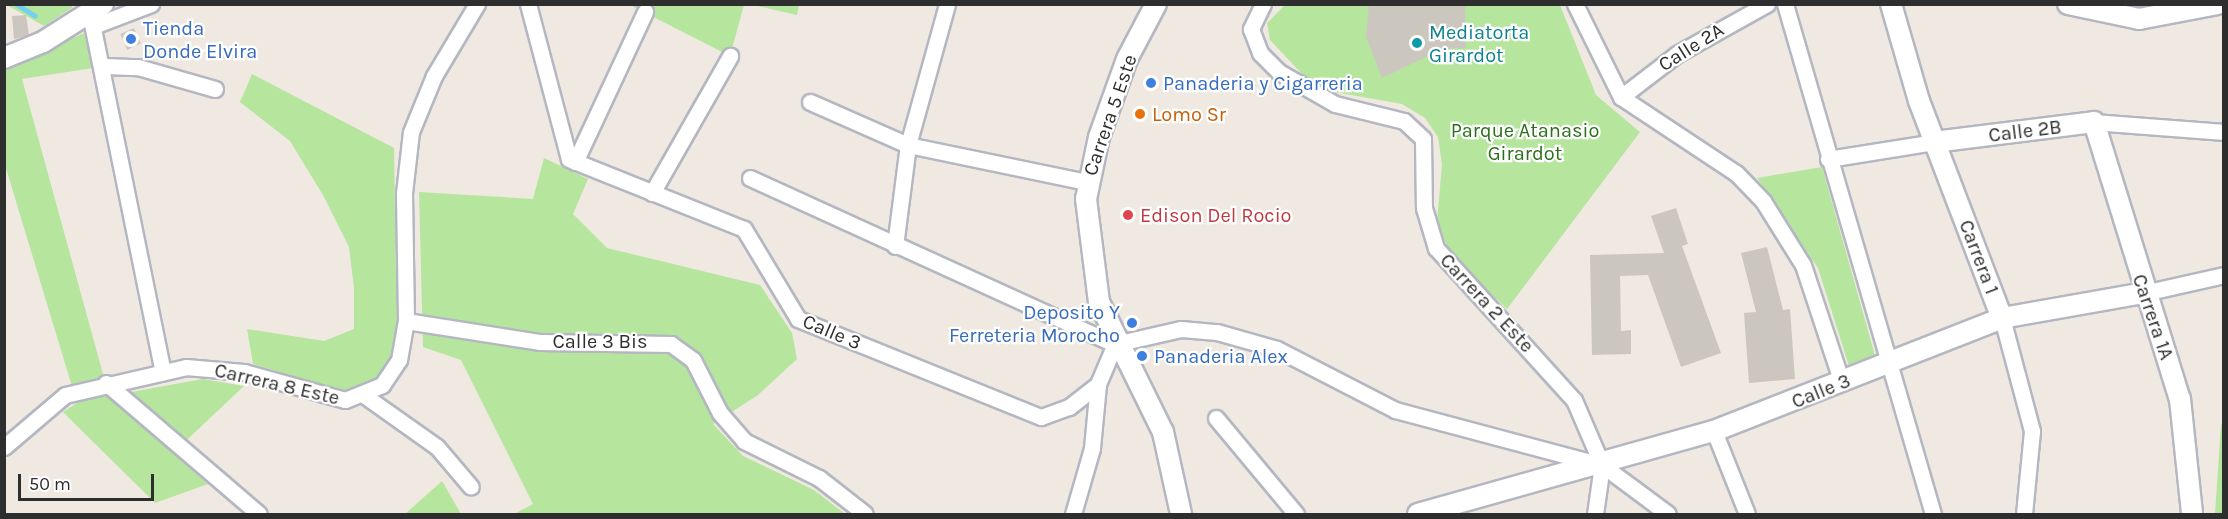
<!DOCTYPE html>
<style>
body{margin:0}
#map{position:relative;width:2228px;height:519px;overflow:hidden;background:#efe9e1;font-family:Karla,sans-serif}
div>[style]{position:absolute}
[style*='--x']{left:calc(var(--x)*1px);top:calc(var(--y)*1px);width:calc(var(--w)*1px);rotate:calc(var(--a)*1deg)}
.green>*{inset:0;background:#b6e59e}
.stream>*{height:5px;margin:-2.5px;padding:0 2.5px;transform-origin:2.5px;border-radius:2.5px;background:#75cff0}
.building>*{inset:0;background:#cbc7bf;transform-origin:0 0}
.roads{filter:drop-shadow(2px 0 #b4b7c1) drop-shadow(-2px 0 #b4b7c1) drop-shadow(0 2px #b4b7c1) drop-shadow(0 -2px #b4b7c1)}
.minor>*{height:15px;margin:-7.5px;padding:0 7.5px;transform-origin:7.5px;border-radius:7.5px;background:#fff}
.tertiary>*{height:20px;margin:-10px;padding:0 10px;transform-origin:10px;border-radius:10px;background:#fff}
.dots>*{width:16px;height:16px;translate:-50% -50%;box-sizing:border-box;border:3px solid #fff;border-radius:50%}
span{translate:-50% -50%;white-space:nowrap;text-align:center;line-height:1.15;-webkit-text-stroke:4.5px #fff;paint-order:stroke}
.shop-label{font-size:20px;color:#366cbe}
.left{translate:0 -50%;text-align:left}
.right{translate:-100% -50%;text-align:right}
.culture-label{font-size:20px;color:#0d838f}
.street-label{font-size:20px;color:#2e2e2e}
.food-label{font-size:20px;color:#c56008}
.park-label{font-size:20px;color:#2c6e1b}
.health-label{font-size:20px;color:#be3a42}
.frame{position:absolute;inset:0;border:6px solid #2e2e2e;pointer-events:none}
.scale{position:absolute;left:18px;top:474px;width:136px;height:27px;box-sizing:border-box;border:3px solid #2e2e2e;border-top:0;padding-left:8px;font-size:18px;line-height:21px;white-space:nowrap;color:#2e2e2e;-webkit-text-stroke:4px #fff;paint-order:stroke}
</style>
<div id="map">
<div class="green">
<div style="clip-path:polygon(5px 4px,67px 4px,73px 7px,44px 26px)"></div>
<div style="clip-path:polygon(630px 5px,744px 5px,730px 56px)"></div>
<div style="clip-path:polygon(753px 5px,799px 5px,797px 15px)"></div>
<div style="clip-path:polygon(1285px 5px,1560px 5px,1596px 95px,1640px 132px,1507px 309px,1457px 262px,1444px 240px,1437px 221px,1442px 165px,1438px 137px,1425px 118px,1402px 104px,1329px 91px,1304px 76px,1270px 40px,1267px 23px)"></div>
<div style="clip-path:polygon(84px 33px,93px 68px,22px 79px,109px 396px,203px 379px,244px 386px,173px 453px,208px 484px,155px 503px,63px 412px,77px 403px,5px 165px,4px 70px)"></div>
<div style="clip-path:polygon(252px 74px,394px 148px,397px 334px,394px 355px,368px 387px,346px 393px,253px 364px,247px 329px,324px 341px,354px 329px,354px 288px,349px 247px,323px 195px,290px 141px,240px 102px)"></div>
<div style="clip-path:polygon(544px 158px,588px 179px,573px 214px,607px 248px,760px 285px,792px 333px,797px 359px,758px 395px,713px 424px,743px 456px,814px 490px,845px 514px,514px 514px,533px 504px,461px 360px,423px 347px,419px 192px,533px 199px)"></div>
<div style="clip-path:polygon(1822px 167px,1876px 359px,1849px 366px,1818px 268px,1757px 178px)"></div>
<div style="clip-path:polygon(2223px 423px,2223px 514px,2215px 514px,2221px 425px)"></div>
<div style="clip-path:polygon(442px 481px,461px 514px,405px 514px)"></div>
</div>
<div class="stream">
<div style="--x:16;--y:4;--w:22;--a:32"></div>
</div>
<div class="building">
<div style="clip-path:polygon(1369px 4px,1465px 4px,1466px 48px,1443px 49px,1382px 78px,1366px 37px)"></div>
<div style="clip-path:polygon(26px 15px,29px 35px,14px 39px,12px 16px)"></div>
<div style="left:134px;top:28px;width:17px;height:15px;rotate:66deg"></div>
<div style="clip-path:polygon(1676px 208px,1688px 244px,1682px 246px,1721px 353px,1681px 367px,1648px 275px,1620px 276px,1621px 331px,1631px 330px,1631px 354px,1592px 355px,1590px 255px,1664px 253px,1651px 216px)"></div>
<div style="clip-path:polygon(1767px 247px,1783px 310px,1790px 309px,1795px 379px,1749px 383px,1744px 313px,1756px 312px,1741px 253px)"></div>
</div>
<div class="roads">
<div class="minor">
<div style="--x:88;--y:4;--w:376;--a:78.5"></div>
<div style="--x:528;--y:4;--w:160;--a:75.2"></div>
<div style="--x:569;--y:159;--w:188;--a:21.8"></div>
<div style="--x:744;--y:229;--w:105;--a:59"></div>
<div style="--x:798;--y:319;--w:262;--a:22"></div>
<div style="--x:1041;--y:417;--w:30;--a:-20"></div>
<div style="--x:1069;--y:407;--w:37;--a:-38"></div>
<div style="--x:1263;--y:4;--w:28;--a:116"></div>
<div style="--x:1251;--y:29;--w:26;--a:69"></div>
<div style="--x:1260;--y:53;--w:27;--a:45"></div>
<div style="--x:1279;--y:72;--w:64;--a:29.7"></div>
<div style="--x:1335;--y:104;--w:71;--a:13.8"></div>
<div style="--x:1404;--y:121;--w:26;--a:43"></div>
<div style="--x:1423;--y:139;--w:69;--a:89.2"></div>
<div style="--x:1424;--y:208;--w:42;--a:73.3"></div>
<div style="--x:1436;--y:248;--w:205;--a:47.8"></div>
<div style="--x:1574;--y:400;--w:71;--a:66.7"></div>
<div style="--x:1602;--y:465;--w:49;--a:98.1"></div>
<div style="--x:1575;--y:4;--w:104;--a:63.7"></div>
<div style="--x:1621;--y:97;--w:138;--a:33.5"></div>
<div style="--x:1736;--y:173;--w:39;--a:46"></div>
<div style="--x:1763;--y:201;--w:75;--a:58"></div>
<div style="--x:1803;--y:265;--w:124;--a:71.7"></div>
<div style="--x:1785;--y:4;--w:531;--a:73.82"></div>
<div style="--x:96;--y:25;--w:59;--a:-20.9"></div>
<div style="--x:104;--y:66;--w:34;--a:2"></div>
<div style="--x:138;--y:67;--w:80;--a:15.9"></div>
<div style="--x:1621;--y:97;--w:71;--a:-37.5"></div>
<div style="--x:1677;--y:54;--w:103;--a:-29.1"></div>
<div style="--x:810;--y:102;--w:107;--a:23.7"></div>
<div style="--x:908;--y:145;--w:183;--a:11.7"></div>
<div style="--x:2094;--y:122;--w:130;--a:4.4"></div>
<div style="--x:1828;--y:159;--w:107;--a:-9.1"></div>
<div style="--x:575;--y:162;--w:166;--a:-65"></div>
<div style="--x:750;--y:178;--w:401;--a:24.5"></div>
<div style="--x:652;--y:193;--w:158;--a:-60.3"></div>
<div style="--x:895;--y:246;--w:102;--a:-82.7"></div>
<div style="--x:908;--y:145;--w:146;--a:-74.5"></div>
<div style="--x:2144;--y:293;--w:82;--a:-12.7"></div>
<div style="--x:2002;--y:318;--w:117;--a:75.1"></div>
<div style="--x:2032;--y:431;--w:83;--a:95.5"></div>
<div style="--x:406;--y:321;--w:136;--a:8.9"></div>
<div style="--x:540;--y:342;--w:131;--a:0.9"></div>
<div style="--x:671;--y:344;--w:27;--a:36"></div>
<div style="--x:693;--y:360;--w:59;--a:63"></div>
<div style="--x:720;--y:413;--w:37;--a:49"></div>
<div style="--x:744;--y:441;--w:84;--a:26.3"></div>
<div style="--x:819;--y:478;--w:58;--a:38"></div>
<div style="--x:1115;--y:344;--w:68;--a:-12.8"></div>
<div style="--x:1181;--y:329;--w:36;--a:5"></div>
<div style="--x:1217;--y:332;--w:62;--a:15.8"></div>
<div style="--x:1277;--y:349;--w:133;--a:27.3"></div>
<div style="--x:1395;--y:410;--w:214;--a:14.9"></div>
<div style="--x:1602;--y:465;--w:82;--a:36.6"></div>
<div style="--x:106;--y:383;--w:201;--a:40.6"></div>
<div style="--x:365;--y:396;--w:88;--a:35.3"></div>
<div style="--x:437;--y:447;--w:52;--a:49.6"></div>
<div style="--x:1216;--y:418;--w:125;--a:50.2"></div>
<div style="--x:1714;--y:431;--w:89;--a:68.3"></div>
<div style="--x:4;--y:447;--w:80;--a:-40.4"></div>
<div style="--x:65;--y:395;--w:124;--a:-13"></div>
<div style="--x:186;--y:367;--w:58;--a:4.9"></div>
<div style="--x:244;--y:372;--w:105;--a:15.5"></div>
<div style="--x:345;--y:400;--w:40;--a:-22"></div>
<div style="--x:382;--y:385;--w:30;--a:-56"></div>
<div style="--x:399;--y:360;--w:40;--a:-80"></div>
<div style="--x:406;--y:321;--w:128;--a:-90.9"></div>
<div style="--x:404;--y:193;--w:61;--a:-83.5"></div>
<div style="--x:411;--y:132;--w:61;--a:-67.7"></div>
<div style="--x:434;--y:76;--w:84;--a:-59.2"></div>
<div style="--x:1073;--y:514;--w:69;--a:-73.9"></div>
<div style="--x:1092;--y:448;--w:64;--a:-84.6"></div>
<div style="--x:1098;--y:384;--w:43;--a:-67"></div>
</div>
<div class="tertiary">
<div style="--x:1156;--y:4;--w:62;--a:117.8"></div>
<div style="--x:1127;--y:59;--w:83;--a:109.7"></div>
<div style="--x:1099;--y:137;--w:63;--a:101.8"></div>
<div style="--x:1086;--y:199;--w:104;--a:82.8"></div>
<div style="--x:1099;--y:302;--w:145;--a:63.8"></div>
<div style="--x:1163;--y:432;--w:84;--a:77.6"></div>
<div style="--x:1891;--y:4;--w:101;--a:73.9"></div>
<div style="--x:1919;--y:101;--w:232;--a:69.1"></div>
<div style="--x:2068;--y:4;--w:73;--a:11.9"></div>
<div style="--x:2139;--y:19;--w:79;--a:-10.9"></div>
<div style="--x:4;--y:58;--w:42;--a:-22.3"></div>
<div style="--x:43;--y:42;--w:71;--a:-32.3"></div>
<div style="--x:1934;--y:142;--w:161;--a:-7.1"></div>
<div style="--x:2094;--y:122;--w:290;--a:72.8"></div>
<div style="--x:2180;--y:399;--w:116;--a:84"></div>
<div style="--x:1418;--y:514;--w:307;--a:-15.7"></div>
<div style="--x:1714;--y:431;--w:309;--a:-21.4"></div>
<div style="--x:2002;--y:318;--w:144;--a:-10"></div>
</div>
</div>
<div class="dots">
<div style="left:131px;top:39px;background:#3f7fe0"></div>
<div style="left:1417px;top:43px;background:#0f9aa8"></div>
<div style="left:1151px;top:83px;background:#3f7fe0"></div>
<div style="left:1140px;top:114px;background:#e8710a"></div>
<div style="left:1128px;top:215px;background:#e0444e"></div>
<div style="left:1132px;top:323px;background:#3f7fe0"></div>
<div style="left:1142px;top:356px;background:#3f7fe0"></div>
</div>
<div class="shop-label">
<span class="left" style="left:143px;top:40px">Tienda<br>Donde Elvira</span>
<span class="left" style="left:1163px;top:83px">Panaderia y Cigarreria</span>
<span class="right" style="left:1120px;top:324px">Deposito Y<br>Ferreteria Morocho</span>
<span class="left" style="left:1154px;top:356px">Panaderia Alex</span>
</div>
<div class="culture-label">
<span class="left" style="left:1429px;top:44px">Mediatorta<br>Girardot</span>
</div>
<div class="street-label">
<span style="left:1691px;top:47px;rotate:-32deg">Calle 2A</span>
<span style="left:1110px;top:115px;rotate:-71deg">Carrera 5 Este</span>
<span style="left:2025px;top:131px;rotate:-7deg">Calle 2B</span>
<span style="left:1979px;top:257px;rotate:69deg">Carrera 1</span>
<span style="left:1487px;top:303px;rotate:47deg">Carrera 2 Este</span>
<span style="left:2153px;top:317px;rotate:71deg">Carrera 1A</span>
<span style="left:832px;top:332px;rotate:23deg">Calle 3</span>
<span style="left:600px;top:341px">Calle 3 Bis</span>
<span style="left:277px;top:384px;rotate:13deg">Carrera 8 Este</span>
<span style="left:1821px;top:391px;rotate:-22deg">Calle 3</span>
</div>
<div class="food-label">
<span class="left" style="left:1152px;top:114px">Lomo Sr</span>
</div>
<div class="park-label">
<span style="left:1525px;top:142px">Parque Atanasio<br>Girardot</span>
</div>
<div class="health-label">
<span class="left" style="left:1140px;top:215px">Edison Del Rocio</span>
</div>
<div class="frame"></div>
<div class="scale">50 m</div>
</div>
